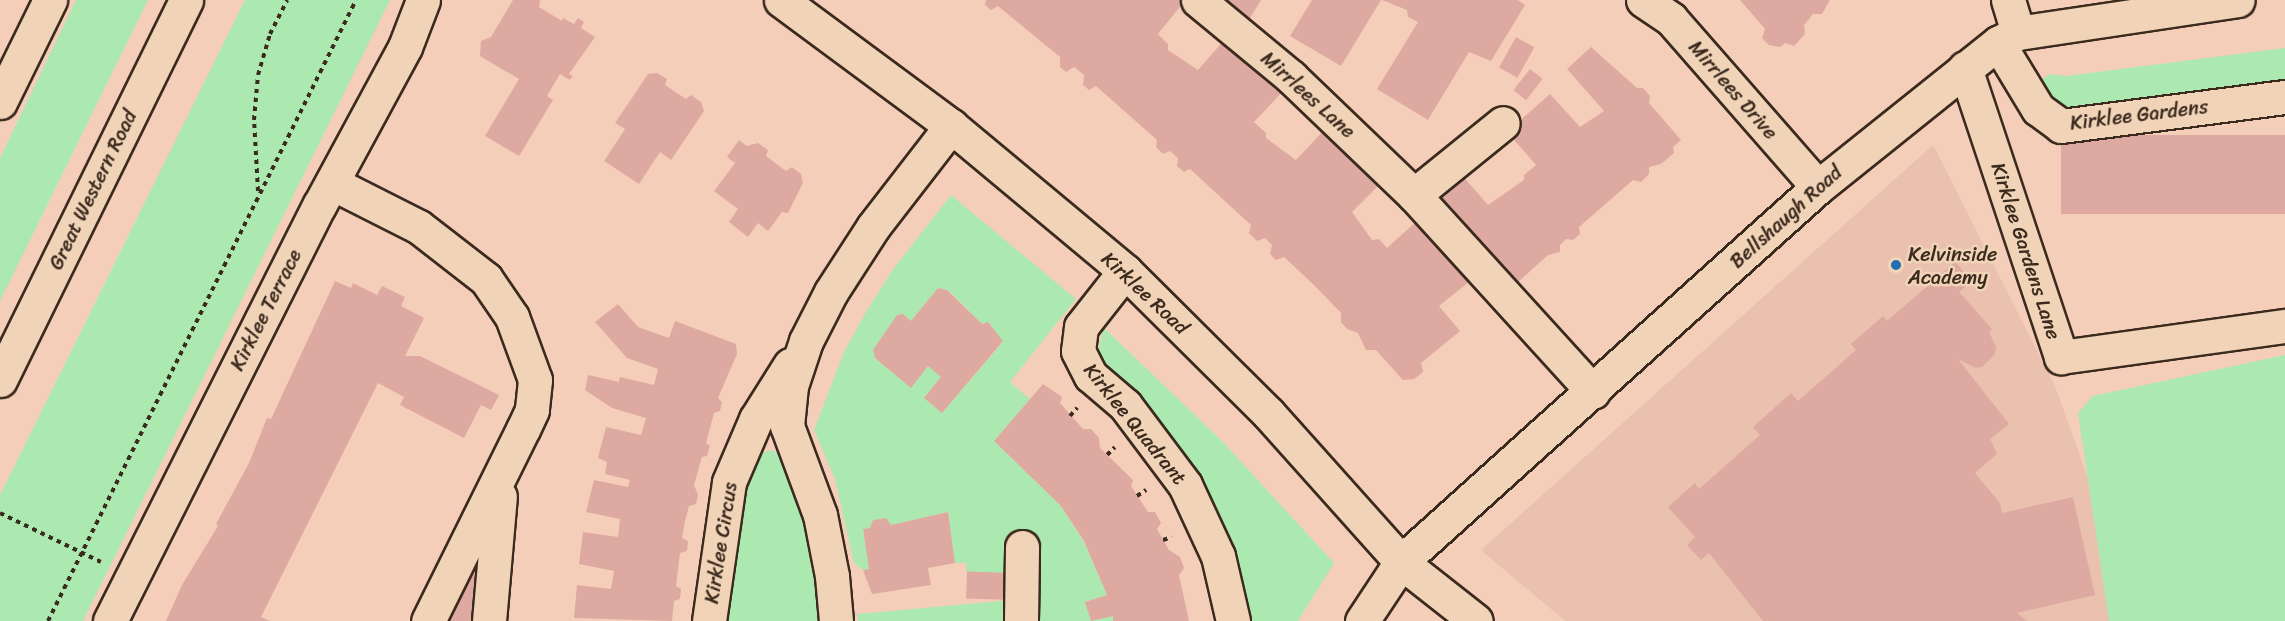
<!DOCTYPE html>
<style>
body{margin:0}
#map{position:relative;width:2285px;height:621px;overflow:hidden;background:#f5ceb9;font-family:Sriracha,sans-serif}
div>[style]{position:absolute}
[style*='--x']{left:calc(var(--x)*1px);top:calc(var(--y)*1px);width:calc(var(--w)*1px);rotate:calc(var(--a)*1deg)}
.built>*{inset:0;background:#eac0af}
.green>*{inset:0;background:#ace9b0}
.building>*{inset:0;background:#dea9a1;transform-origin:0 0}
.path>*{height:4px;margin-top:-2px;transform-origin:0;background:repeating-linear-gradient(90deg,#3b2a1e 0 4.5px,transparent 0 9px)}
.roads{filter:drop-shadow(2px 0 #3b2a1e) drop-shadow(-2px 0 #3b2a1e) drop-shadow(0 2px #3b2a1e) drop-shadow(0 -2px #3b2a1e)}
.minor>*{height:33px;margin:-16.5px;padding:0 16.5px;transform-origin:16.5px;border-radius:16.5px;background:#f1d4b8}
.major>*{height:33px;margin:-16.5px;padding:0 16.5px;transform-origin:16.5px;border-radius:16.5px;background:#f1d4b8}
.dots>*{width:16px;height:16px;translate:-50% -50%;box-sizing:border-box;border:3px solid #f1d4b8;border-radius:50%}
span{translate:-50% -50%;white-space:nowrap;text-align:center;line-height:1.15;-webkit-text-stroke:5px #f1d4b8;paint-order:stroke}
.street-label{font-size:20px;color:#3b2a1e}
.poi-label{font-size:20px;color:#3b2a1e}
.left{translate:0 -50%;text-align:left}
</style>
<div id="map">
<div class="built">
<div style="clip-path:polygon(1933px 145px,2055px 386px,2139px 621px,1565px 621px,1481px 550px)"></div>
</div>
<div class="green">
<div style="clip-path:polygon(76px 0,148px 0,0 301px,0 158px)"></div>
<div style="clip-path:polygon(245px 0,390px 0,83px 621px,0 621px,0 495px)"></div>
<div style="clip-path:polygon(2285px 48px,2285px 83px,2072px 109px,2041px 96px,2038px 82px,2050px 74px,2066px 76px)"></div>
<div style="clip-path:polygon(evenodd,951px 195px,1076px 299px,1010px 382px,1030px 399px,994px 441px,1061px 506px,1084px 542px,1107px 595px,1085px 602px,1091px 620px,1113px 616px,1113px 621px,1030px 621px,1038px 598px,1013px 573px,967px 575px,966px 563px,955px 563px,948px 512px,891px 525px,886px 518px,873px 520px,870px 528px,863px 530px,869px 569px,863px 570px,854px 563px,835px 479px,814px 430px,844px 352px,866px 312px,894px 268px,951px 195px,938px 288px,948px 290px,982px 324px,988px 322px,1003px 342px,942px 413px,924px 398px,941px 377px,928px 366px,911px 387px,875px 358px,874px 350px,897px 315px,903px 314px,911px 321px,938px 288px)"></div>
<div style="clip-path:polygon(1103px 327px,1221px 440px,1334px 563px,1298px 621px,1246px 621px,1116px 376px,1098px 355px)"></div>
<div style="clip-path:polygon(2285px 355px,2285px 621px,2109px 621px,2078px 413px,2093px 396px)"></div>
<div style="clip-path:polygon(772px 450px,786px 459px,806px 508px,824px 621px,721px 621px,730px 554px,750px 462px,760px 453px)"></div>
<div style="clip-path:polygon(1012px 600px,1012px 621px,858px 621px,857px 614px)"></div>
</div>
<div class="building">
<div style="clip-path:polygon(513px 0,540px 0,539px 7px,562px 21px,563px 18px,574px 24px,578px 18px,584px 22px,581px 28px,595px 37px,569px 74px,573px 76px,570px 80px,560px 74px,547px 96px,553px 100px,519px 156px,485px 136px,519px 79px,480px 56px,481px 41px,491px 37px)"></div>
<div style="clip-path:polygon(986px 0,1179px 0,1183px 3px,1158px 34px,1168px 44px,1168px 50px,1198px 70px,1226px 38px,1285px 89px,1254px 122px,1266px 133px,1266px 138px,1296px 160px,1327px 127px,1383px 181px,1352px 212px,1372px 240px,1379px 239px,1387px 248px,1419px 219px,1475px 277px,1439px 306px,1460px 331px,1421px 363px,1423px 372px,1414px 379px,1403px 380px,1376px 350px,1366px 350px,1358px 333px,1347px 329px,1341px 322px,1341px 313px,1314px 285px,1284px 257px,1276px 260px,1270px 254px,1272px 245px,1265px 238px,1257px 241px,1249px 233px,1251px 225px,1190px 169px,1184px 172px,1177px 166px,1178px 158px,1170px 151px,1163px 154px,1156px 147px,1157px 140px,1096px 86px,1089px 90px,1083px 85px,1084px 75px,1074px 67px,1066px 72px,1060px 67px,1060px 57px,998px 6px,991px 10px,985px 5px)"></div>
<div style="clip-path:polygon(1219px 0,1261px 0,1247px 23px)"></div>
<div style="clip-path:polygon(1312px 0,1381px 0,1341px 66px,1290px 36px)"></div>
<div style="clip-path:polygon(1382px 0,1518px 0,1525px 5px,1491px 61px,1469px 52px,1428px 120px,1377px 89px,1418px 22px,1408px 17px,1407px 10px)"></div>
<div style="clip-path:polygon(1740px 0,1830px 0,1822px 14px,1813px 14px,1804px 25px,1805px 34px,1794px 46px,1785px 43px,1780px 47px,1769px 45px,1762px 38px,1765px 29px)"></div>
<div style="left:1516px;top:37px;width:21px;height:35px;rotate:29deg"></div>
<div style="clip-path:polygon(1591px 47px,1637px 88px,1643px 88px,1650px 96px,1649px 103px,1681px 140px,1673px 147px,1674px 153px,1661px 164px,1649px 167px,1649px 174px,1641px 182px,1633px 180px,1579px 227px,1580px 234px,1573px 240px,1566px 239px,1560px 245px,1560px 252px,1548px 255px,1517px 283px,1433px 196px,1460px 173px,1488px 205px,1524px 180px,1524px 175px,1536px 165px,1507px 132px,1550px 94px,1580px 127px,1604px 111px,1567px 69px)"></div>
<div style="left:1530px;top:69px;width:16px;height:27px;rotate:38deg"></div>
<div style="clip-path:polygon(657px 73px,667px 79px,665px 85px,686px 99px,691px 95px,701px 102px,704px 111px,671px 160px,660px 152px,639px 184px,604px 161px,625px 129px,615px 123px,648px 74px)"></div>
<div style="left:2285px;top:135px;width:79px;height:224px;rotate:90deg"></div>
<div style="clip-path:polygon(739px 140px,747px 146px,758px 143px,768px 150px,766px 156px,786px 171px,792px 167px,801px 174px,803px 183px,788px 213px,782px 212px,768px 231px,758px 223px,748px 237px,729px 222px,738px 209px,714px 191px,735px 163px,727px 157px)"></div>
<div style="clip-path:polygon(1955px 262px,1972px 281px,1959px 292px,1992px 329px,1989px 332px,1996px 347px,1995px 354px,1982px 367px,1976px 368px,1958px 359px,2009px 424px,1990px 439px,1997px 454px,1975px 473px,2000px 503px,2002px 513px,2073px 497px,2095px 595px,2017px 613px,2027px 621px,1763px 621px,1709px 553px,1701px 560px,1687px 545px,1695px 537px,1668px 507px,1695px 483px,1699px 489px,1760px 435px,1753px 427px,1791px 393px,1798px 401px,1856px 350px,1851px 344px,1883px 316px,1887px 321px)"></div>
<div style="clip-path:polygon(335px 281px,351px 288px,353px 283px,377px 295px,382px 286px,405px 297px,401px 306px,424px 318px,405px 356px,420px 356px,499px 395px,491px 410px,481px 405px,464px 438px,400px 405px,404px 397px,378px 383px,261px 617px,270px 621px,166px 621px,182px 585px,218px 526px,216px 524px,249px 463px,267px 418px,271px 419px)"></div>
<div style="clip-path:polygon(938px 288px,947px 290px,982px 324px,988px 322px,1003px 341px,942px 413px,924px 398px,941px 377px,928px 366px,911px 388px,875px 358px,873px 350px,897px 315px,903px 314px,911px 321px)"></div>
<div style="clip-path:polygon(618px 304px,638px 327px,669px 338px,675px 321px,736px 344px,737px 354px,718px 398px,722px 402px,720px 411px,714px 413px,706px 443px,710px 446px,707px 456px,702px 457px,694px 485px,698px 495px,696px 504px,689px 506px,685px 521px,682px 538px,688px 541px,687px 551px,680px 553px,676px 586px,681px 589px,680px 599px,674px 601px,672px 621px,574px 618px,577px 585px,611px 589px,614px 571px,579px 564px,583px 532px,618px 537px,620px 519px,586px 512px,594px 480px,628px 487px,630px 480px,605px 474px,607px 462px,598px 458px,606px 427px,641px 435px,646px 418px,612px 408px,585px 390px,588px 375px,619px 382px,620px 377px,654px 385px,658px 369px,627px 358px,595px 322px)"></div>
<div style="clip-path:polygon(1043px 384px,1062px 397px,1060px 403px,1083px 429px,1091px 429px,1099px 438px,1100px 448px,1133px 480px,1131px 486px,1148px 512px,1155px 512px,1161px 523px,1157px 529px,1169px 550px,1180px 557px,1184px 568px,1179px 575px,1189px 621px,1113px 621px,1113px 616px,1091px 621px,1085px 602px,1107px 595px,1084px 541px,1061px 506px,994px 441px)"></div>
<div style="clip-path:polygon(948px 512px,955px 563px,928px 568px,931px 585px,872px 594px,863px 570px,869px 569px,863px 529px,870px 528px,873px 520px,886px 518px,891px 525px)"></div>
<div style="clip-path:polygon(467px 566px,476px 570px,475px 621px,440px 621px)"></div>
<div style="left:1013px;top:573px;width:27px;height:46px;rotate:92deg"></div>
</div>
<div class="path">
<div style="--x:258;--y:191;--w:71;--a:-93.2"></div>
<div style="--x:254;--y:120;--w:45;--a:-84.9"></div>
<div style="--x:258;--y:75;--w:43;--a:-73.7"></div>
<div style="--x:270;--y:34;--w:38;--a:-63"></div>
<div style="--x:1070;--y:416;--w:11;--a:-49"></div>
<div style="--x:1107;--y:455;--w:11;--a:-45"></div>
<div style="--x:1137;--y:496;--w:11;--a:-34"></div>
<div style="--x:0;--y:513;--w:112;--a:25.9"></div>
<div style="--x:1163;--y:540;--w:9;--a:-18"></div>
<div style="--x:48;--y:621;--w:693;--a:-63.62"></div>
</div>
<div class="roads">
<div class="minor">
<div style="--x:781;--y:0;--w:212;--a:36.5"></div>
<div style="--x:951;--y:126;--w:226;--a:39.8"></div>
<div style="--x:1125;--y:271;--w:202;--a:44.8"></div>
<div style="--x:1268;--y:413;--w:200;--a:48.2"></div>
<div style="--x:1401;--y:562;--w:95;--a:38.2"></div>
<div style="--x:1198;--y:0;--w:121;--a:39.6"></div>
<div style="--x:1291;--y:77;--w:170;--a:43.8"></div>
<div style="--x:1414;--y:195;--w:266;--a:47.7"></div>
<div style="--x:1643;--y:0;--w:34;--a:34"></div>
<div style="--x:1671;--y:19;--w:223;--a:48.8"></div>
<div style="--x:2008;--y:0;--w:34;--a:73"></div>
<div style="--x:1998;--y:43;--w:77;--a:58.8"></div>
<div style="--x:2038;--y:109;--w:29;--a:36"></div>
<div style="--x:2061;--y:126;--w:226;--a:-7.4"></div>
<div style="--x:1965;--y:68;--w:305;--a:71.6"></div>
<div style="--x:2061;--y:357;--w:226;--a:-7.9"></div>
<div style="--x:0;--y:102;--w:114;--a:-63.9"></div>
<div style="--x:332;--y:183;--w:97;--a:26.8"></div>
<div style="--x:419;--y:227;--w:85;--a:37.8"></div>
<div style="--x:486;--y:279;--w:46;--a:55.6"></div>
<div style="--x:512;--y:317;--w:67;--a:69.9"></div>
<div style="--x:535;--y:380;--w:30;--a:96"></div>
<div style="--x:532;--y:410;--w:21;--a:115"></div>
<div style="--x:523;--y:429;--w:214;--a:116.3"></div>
<div style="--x:1414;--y:195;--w:114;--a:-39"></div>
<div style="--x:1125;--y:271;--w:71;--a:128.2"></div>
<div style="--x:1081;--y:327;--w:24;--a:97"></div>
<div style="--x:1078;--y:351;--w:28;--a:63"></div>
<div style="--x:1091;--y:376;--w:45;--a:40.5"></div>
<div style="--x:1125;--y:405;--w:100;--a:53.1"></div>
<div style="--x:1185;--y:485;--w:78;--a:65.1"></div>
<div style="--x:1218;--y:556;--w:67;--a:77"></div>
<div style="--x:110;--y:621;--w:465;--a:-63.3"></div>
<div style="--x:319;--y:206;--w:181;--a:-61.6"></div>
<div style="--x:405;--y:47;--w:50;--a:-69"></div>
<div style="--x:489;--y:621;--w:125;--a:-85"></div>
<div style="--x:709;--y:621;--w:140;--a:-81.8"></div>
<div style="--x:729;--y:482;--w:69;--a:-66.8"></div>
<div style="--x:756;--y:419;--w:64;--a:-57.8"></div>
<div style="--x:836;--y:621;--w:45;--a:-95.1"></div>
<div style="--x:832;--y:576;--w:62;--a:-101.1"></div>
<div style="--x:820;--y:515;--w:95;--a:-110.3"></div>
<div style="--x:787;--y:426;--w:40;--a:-84.3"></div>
<div style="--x:791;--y:386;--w:47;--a:-71.6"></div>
<div style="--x:806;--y:341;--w:55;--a:-63"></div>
<div style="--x:831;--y:292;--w:77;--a:-57.1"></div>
<div style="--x:873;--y:227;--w:128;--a:-52.3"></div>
<div style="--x:1021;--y:621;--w:74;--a:-89.2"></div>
<div style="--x:1362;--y:621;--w:71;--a:-56.5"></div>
<div style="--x:1401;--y:562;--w:561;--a:-41.96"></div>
<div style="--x:1818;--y:187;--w:231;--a:-38.7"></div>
<div style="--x:1998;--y:43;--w:22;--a:-27"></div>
<div style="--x:2018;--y:33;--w:222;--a:-8.5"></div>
</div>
<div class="major">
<div style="--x:0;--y:380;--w:423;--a:-63.9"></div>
</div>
</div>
<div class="dots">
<div style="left:1896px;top:265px;background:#1f6fb2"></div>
</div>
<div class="street-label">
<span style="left:1733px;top:90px;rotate:49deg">Mirrlees Drive</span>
<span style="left:1308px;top:95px;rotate:42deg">Mirrlees Lane</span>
<span style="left:2139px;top:115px;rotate:-7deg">Kirklee Gardens</span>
<span style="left:93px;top:190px;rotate:-64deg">Great Western Road</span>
<span style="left:1786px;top:217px;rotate:-42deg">Bellshaugh Road</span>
<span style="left:2026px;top:251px;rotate:72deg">Kirklee Gardens Lane</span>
<span style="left:1145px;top:293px;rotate:43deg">Kirklee Road</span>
<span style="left:266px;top:310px;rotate:-63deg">Kirklee Terrace</span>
<span style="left:1135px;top:424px;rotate:51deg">Kirklee Quadrant</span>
<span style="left:721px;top:543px;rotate:-81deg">Kirklee Circus</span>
</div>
<div class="poi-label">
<span class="left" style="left:1908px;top:266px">Kelvinside<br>Academy</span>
</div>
</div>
